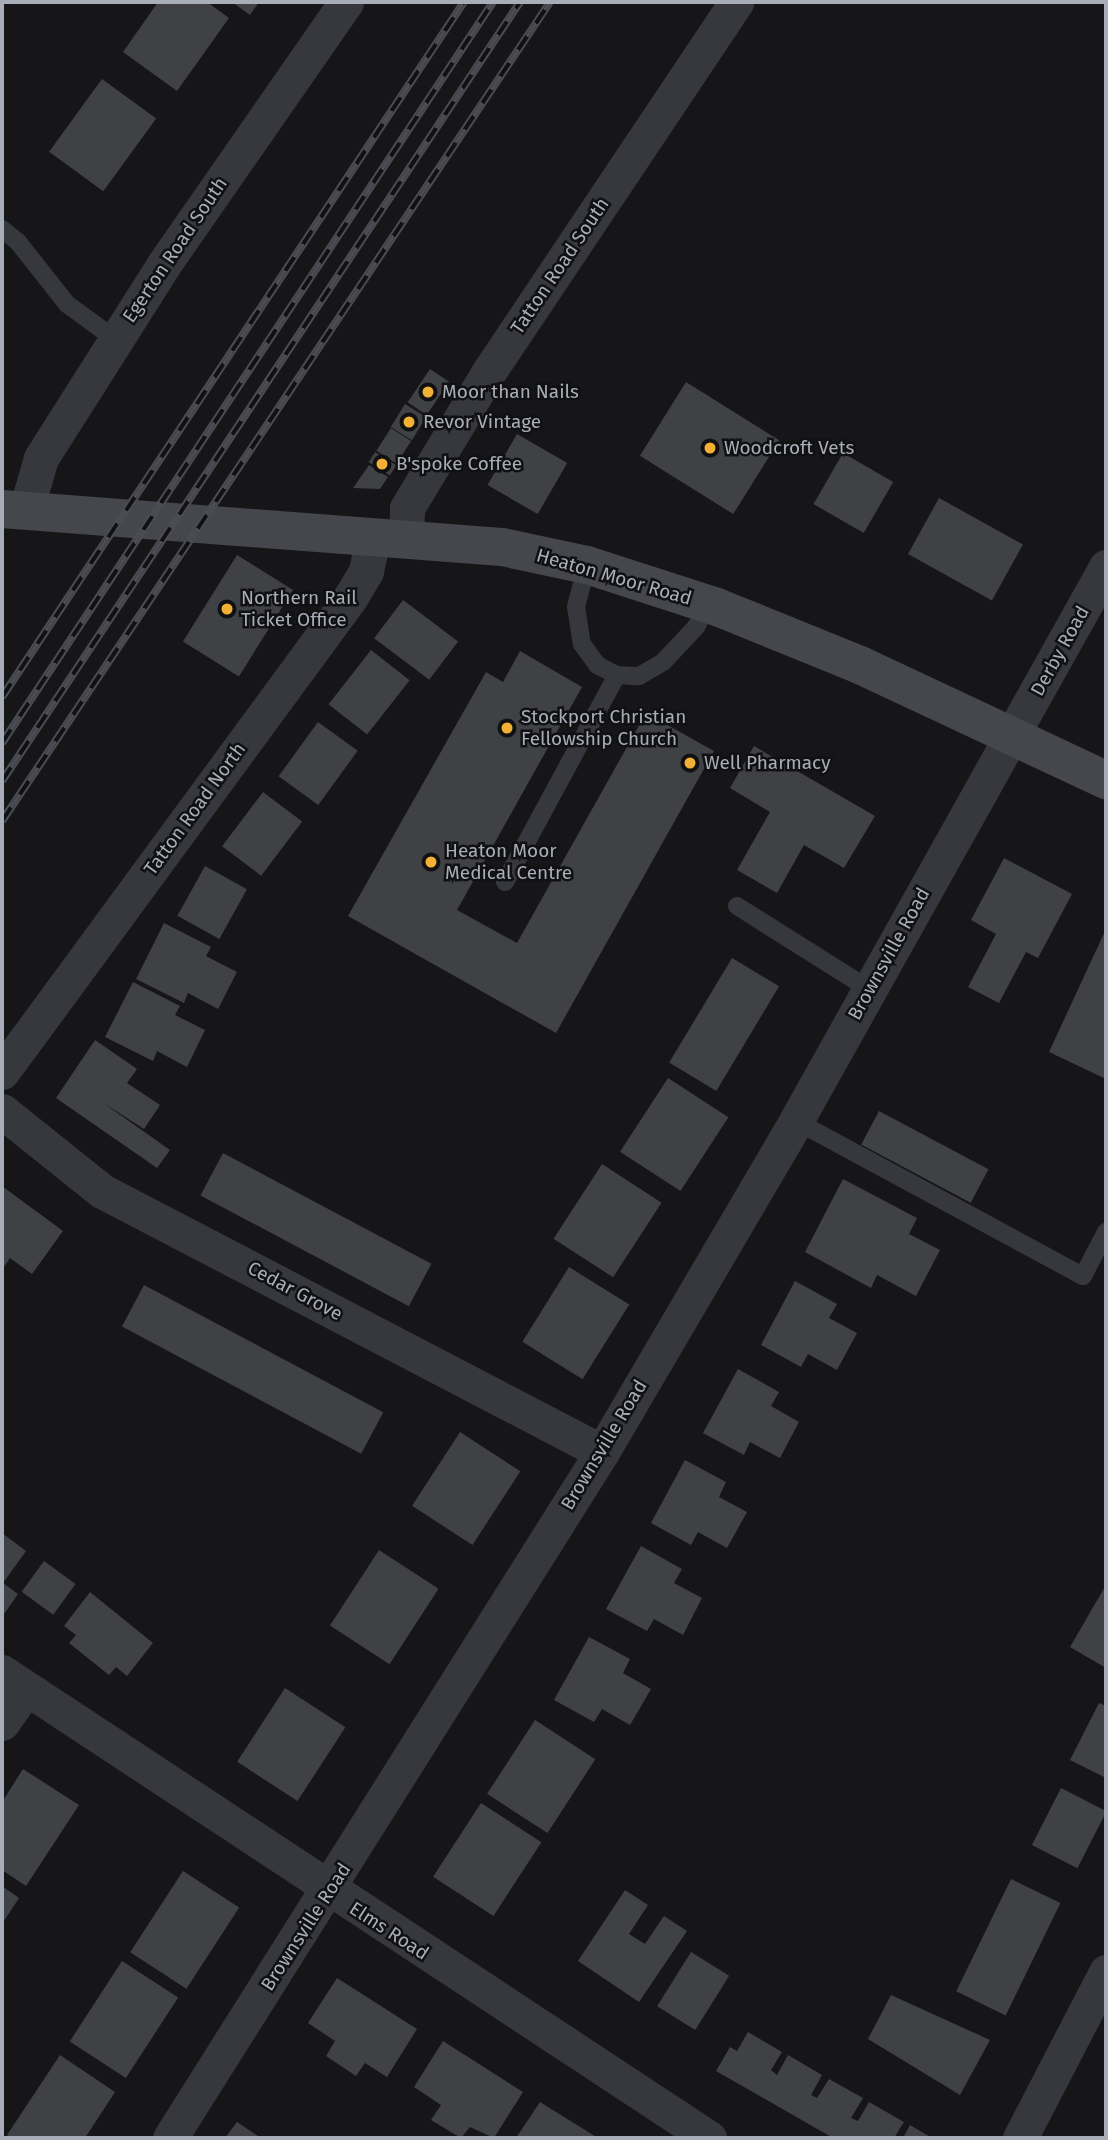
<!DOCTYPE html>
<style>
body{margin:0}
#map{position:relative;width:1108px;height:2140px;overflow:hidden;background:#161618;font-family:"Fira Sans",sans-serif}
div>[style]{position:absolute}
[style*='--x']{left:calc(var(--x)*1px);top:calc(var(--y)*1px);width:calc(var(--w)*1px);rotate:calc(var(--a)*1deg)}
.building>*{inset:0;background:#404145;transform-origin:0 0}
.lane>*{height:18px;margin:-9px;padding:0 9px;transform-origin:9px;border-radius:9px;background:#37383d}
.street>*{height:35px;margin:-17.5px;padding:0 17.5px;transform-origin:17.5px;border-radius:17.5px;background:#37383d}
.secondary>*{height:38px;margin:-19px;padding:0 19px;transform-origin:19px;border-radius:19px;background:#45474d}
.rail>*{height:8px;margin-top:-4px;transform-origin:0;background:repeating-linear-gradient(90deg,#111113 0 16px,#4a4c52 0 32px);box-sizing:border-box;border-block:2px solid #4a4c52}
.dots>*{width:19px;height:19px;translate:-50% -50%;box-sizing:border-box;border:4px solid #111113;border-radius:50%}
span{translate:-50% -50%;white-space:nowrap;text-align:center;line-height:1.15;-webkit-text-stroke:5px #111113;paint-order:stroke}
.street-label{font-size:19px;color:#a8adb8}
.poi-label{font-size:19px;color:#a8adb8}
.left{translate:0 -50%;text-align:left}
.frame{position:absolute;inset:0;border:4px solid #a8adb8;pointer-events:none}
</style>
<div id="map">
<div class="building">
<div style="clip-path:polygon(158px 2px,207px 2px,229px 18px,177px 91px,123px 52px)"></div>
<div style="clip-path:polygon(232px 2px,259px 2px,250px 15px)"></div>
<div style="left:102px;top:79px;width:67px;height:90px;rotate:36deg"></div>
<div style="left:430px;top:369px;width:23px;height:40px;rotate:34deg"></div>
<div style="left:686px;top:382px;width:110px;height:87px;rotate:32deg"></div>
<div style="left:405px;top:404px;width:25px;height:27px;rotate:32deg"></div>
<div style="left:391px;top:428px;width:24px;height:27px;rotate:33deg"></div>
<div style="left:517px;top:434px;width:58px;height:59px;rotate:30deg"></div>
<div style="left:375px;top:452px;width:25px;height:12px;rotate:32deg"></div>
<div style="left:843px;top:453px;width:58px;height:59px;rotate:30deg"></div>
<div style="clip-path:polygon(369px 465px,388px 477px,380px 489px,353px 488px)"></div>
<div style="left:939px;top:498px;width:96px;height:64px;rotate:29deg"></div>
<div style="left:237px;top:555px;width:66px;height:102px;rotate:32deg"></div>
<div style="left:403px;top:600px;width:69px;height:48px;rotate:37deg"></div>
<div style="left:371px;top:650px;width:49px;height:69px;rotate:38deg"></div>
<div style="clip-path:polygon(520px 651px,582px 687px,457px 910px,517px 943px,646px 713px,714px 751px,556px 1033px,348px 916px,486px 672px,503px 682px)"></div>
<div style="left:318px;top:722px;width:49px;height:67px;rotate:36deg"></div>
<div style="clip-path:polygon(754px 746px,875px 816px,844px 868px,804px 845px,777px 893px,737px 870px,770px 812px,730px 788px)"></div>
<div style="left:263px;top:792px;width:49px;height:68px;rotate:37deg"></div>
<div style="clip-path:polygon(1004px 858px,1072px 894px,1038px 958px,1026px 952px,999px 1003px,968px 987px,996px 934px,971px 920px)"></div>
<div style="left:205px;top:866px;width:48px;height:57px;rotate:29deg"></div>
<div style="clip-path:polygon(164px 923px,211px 947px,206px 956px,237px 972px,218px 1009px,188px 993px,184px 1003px,136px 979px)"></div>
<div style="clip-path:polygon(1106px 929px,1106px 1079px,1049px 1052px)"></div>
<div style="left:732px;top:958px;width:55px;height:122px;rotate:31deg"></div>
<div style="clip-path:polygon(133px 982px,180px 1006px,175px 1015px,205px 1030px,187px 1067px,157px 1051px,153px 1061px,105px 1037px)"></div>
<div style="clip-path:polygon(95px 1040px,137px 1069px,127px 1083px,160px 1105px,144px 1129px,102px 1102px,170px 1150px,157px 1168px,56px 1098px)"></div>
<div style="left:668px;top:1078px;width:72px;height:88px;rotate:33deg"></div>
<div style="left:879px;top:1111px;width:124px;height:38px;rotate:28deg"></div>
<div style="left:223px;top:1153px;width:236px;height:48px;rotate:28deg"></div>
<div style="left:602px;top:1164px;width:71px;height:89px;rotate:33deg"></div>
<div style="clip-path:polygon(843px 1179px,917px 1218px,909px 1234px,940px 1250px,916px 1296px,877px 1275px,871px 1288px,805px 1252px)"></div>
<div style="clip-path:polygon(2px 1186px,63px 1231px,32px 1274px,10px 1258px,2px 1270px)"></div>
<div style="left:569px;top:1267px;width:71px;height:88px;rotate:32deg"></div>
<div style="clip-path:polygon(795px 1281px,837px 1304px,829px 1318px,857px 1333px,837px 1370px,808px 1354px,801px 1367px,761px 1345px)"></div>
<div style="left:144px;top:1285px;width:271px;height:47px;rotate:28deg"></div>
<div style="clip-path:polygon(738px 1369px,779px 1392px,771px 1406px,799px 1422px,780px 1458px,750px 1442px,744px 1455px,703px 1433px)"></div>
<div style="left:460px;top:1432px;width:72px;height:88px;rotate:33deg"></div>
<div style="clip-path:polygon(685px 1460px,726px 1482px,719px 1497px,747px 1512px,727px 1548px,698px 1532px,691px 1545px,651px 1523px)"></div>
<div style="clip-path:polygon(2px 1533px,26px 1551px,3px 1583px,18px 1594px,2px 1617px)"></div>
<div style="clip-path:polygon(641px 1546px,682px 1569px,674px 1583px,702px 1598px,683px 1635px,654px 1619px,647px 1631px,606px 1609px)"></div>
<div style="left:379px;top:1550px;width:71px;height:90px;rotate:33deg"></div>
<div style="left:44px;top:1561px;width:39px;height:38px;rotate:36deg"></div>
<div style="clip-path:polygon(1106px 1585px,1106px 1668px,1070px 1647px)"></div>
<div style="clip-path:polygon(90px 1592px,153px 1643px,127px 1676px,116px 1667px,109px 1675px,69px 1643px,76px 1635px,64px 1626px)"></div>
<div style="clip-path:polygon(589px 1637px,630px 1659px,623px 1673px,651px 1689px,630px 1725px,602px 1709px,594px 1722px,554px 1700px)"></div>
<div style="left:285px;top:1688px;width:72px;height:88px;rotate:33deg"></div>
<div style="clip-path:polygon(1099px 1703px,1106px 1706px,1106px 1778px,1070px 1760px)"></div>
<div style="left:535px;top:1720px;width:72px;height:88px;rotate:33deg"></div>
<div style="clip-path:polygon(23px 1769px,79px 1805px,26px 1886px,2px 1870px,2px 1802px)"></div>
<div style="left:1061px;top:1788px;width:51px;height:64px;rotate:27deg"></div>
<div style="left:481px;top:1803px;width:72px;height:88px;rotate:33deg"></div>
<div style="left:183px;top:1871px;width:67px;height:97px;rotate:33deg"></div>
<div style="left:1011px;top:1879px;width:55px;height:125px;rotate:26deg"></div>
<div style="clip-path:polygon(2px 1886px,19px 1898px,2px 1924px)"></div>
<div style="clip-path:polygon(625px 1890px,648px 1905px,629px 1934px,645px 1944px,664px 1916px,687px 1931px,639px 2002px,578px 1961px)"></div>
<div style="left:691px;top:1952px;width:45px;height:64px;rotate:32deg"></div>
<div style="left:122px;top:1961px;width:67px;height:96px;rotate:33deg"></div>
<div style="clip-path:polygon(337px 1978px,417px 2029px,387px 2077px,365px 2063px,356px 2076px,326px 2056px,335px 2041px,308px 2023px)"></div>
<div style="clip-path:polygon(891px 1995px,990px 2040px,960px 2095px,868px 2039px)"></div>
<div style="clip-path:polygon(748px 2032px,782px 2052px,771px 2070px,777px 2075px,788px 2055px,822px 2075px,811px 2095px,817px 2098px,829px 2079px,863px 2098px,851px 2118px,858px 2121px,869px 2102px,904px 2122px,894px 2138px,833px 2138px,716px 2071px,730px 2047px,737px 2051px)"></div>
<div style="clip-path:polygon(443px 2041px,523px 2092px,494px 2138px,470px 2127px,461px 2138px,431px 2120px,441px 2105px,414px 2087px)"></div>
<div style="clip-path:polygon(60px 2055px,115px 2092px,85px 2138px,12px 2138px,7px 2135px)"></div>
<div style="clip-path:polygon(540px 2102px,598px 2138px,516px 2138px)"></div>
<div style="clip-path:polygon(237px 2122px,261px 2138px,225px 2138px)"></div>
<div style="clip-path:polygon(910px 2125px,932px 2138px,903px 2138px)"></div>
</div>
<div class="lane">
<div style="--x:2;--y:229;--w:21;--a:39"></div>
<div style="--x:18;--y:242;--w:79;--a:51.7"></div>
<div style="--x:67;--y:304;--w:61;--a:36.3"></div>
<div style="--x:587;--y:565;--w:43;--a:104.7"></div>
<div style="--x:576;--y:607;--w:37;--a:81"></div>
<div style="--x:582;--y:644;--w:26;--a:54"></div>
<div style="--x:597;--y:665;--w:22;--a:27"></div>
<div style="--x:617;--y:675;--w:22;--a:3"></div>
<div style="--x:639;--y:676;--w:28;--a:-30"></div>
<div style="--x:663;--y:662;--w:48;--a:-46.7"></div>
<div style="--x:696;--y:627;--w:26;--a:-62"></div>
<div style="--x:505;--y:882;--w:235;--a:-61.6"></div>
<div style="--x:737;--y:906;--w:156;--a:32.2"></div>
<div style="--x:796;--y:1121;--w:326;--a:28.4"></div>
<div style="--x:1083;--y:1276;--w:50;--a:-62.4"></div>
</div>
<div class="street">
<div style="--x:26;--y:510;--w:54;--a:-73.9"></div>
<div style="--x:41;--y:458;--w:230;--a:-57.6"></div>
<div style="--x:164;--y:264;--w:319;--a:-55.2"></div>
<div style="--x:406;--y:539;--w:31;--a:-88"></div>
<div style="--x:407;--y:508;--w:157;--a:-59"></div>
<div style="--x:488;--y:373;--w:446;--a:-56.2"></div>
<div style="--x:2;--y:1072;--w:588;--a:-53.71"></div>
<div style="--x:350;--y:598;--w:31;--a:-59"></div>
<div style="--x:366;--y:571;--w:34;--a:-78"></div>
<div style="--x:2;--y:1111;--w:128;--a:38.7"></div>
<div style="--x:102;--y:1191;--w:564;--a:27.56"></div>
<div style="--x:2;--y:1672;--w:847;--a:33.39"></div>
<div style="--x:2;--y:1723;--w:42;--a:-54.8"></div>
<div style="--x:170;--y:2138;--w:811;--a:-57.8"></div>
<div style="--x:602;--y:1452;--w:384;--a:-59.6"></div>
<div style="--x:796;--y:1121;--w:635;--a:-60.77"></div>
<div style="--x:1020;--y:2138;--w:187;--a:-62.6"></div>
</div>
<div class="secondary">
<div style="--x:2;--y:509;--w:501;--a:4.35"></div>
<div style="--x:502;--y:547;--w:87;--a:12"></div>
<div style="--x:587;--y:565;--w:137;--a:17.9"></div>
<div style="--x:717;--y:607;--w:154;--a:22.1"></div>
<div style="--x:860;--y:665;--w:272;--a:25.1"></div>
</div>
<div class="rail">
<div style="--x:2;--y:697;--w:835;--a:-56.39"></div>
<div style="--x:2;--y:743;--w:889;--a:-56.47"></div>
<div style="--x:2;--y:781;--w:936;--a:-56.38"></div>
<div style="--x:2;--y:821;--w:985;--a:-56.21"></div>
</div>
<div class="dots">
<div style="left:428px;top:392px;background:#f2b134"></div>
<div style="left:409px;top:422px;background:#f2b134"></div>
<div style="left:710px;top:448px;background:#f2b134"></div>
<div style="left:382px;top:464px;background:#f2b134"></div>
<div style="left:227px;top:609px;background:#f2b134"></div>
<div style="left:507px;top:728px;background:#f2b134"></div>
<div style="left:690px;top:763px;background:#f2b134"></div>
<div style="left:431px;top:862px;background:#f2b134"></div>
</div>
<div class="street-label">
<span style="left:175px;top:250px;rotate:-56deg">Egerton Road South</span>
<span style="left:560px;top:266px;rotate:-56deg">Tatton Road South</span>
<span style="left:614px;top:577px;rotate:16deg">Heaton Moor Road</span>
<span style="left:1060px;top:651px;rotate:-61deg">Derby Road</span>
<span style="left:195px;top:809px;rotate:-54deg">Tatton Road North</span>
<span style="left:889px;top:954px;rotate:-61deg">Brownsville Road</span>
<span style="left:295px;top:1291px;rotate:28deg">Cedar Grove</span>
<span style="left:604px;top:1445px;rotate:-59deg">Brownsville Road</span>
<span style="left:306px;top:1927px;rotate:-57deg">Brownsville Road</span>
<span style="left:389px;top:1931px;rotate:33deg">Elms Road</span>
</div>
<div class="poi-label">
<span class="left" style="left:442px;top:392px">Moor than Nails</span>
<span class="left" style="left:423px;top:422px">Revor Vintage</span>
<span class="left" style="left:724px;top:448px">Woodcroft Vets</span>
<span class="left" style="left:396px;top:464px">B'spoke Coffee</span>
<span class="left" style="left:241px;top:609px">Northern Rail<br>Ticket Office</span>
<span class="left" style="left:521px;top:728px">Stockport Christian<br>Fellowship Church</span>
<span class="left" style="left:704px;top:763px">Well Pharmacy</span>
<span class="left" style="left:445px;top:862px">Heaton Moor<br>Medical Centre</span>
</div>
<div class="frame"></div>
</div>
